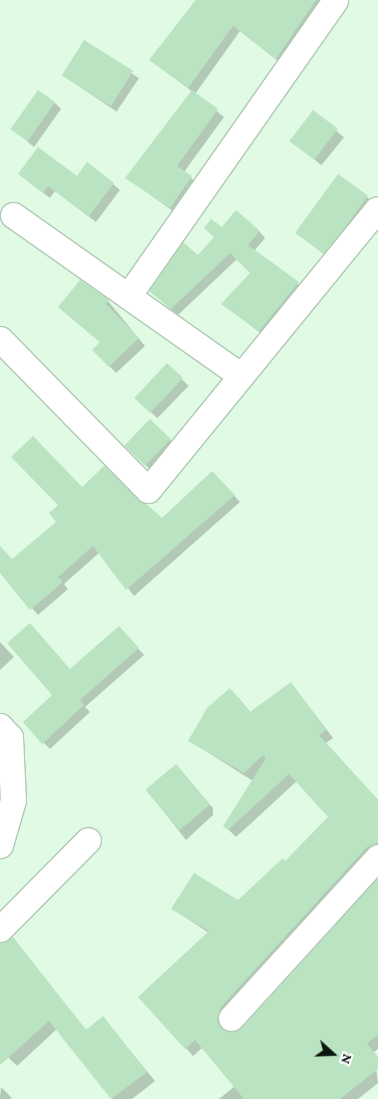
<!DOCTYPE html>
<style>
body{margin:0}
#map{position:relative;width:378px;height:1099px;overflow:hidden;background:#e0fae4;font-family:"Crimson Pro",serif}
div>[style]{position:absolute}
[style*='--x']{left:calc(var(--x)*1px);top:calc(var(--y)*1px);width:calc(var(--w)*1px);rotate:calc(var(--a)*1deg)}
.shadow>*{inset:0;background:#0003;transform-origin:0 0}
.building>*{inset:0;background:#bae3c1;transform-origin:0 0}
.roads{filter:drop-shadow(1px 0 #b0c9b4) drop-shadow(-1px 0 #b0c9b4) drop-shadow(0 1px #b0c9b4) drop-shadow(0 -1px #b0c9b4)}
.minor>*{height:25px;margin:-12.5px;padding:0 12.5px;transform-origin:12.5px;border-radius:12.5px;background:#fff}
span{translate:-50% -50%;white-space:nowrap;text-align:center;line-height:1.15;-webkit-text-stroke:4.5px #fff;paint-order:stroke}
.north{position:absolute;left:308px;top:1029px;width:50px;height:50px;-webkit-text-stroke:4px #fff;paint-order:stroke;rotate:110deg;font-size:14px;font-weight:700;line-height:20px;text-align:center;color:#0d160f}
.north::after{content:'';display:block;margin:auto;width:18px;height:22px;background:#0d160f;clip-path:polygon(50% 0,100% 100%,50% 72%,0 100%)}
</style>
<div id="map">
<div class="shadow">
<div style="clip-path:polygon(196px 0,320px 0,283px 65px,240px 31px,195px 94px,224px 117px,184px 172px,197px 183px,177px 214px,127px 178px,193px 92px,150px 60px)"></div>
<div style="left:85px;top:42px;width:65px;height:40px;rotate:34deg"></div>
<div style="clip-path:polygon(55px 103px,61px 109px,34px 147px,12px 129px)"></div>
<div style="left:313px;top:112px;width:40px;height:36px;rotate:39deg"></div>
<div style="clip-path:polygon(77px 178px,113px 184px,120px 190px,96px 222px,55px 191px,50px 198px,26px 180px)"></div>
<div style="clip-path:polygon(367px 197px,373px 203px,330px 259px,297px 233px)"></div>
<div style="clip-path:polygon(222px 229px,259px 231px,265px 238px,254px 251px,305px 289px,266px 337px,222px 304px,251px 273px,237px 259px,178px 315px,150px 291px,198px 257px)"></div>
<div style="clip-path:polygon(81px 282px,108px 301px,145px 346px,116px 373px,94px 350px,101px 343px,59px 307px)"></div>
<div style="left:167px;top:365px;width:30px;height:45px;rotate:44deg"></div>
<div style="left:151px;top:421px;width:37px;height:35px;rotate:45deg"></div>
<div style="clip-path:polygon(212px 472px,240px 502px,134px 596px,100px 552px,64px 584px,68px 589px,38px 615px,0 571px,0 547px,12px 560px,58px 522px,82px 488px,162px 519px)"></div>
<div style="clip-path:polygon(125px 634px,144px 655px,85px 707px,90px 712px,50px 749px,24px 723px,54px 695px,70px 670px)"></div>
<div style="clip-path:polygon(0 642px,14px 657px,0 670px)"></div>
<div style="clip-path:polygon(291px 683px,333px 738px,326px 743px,378px 800px,378px 855px,224px 1024px,227px 1033px,242px 1029px,378px 881px,378px 1049px,374px 1052px,378px 1083px,358px 1099px,219px 1099px,235px 1086px,203px 1047px,193px 1056px,186px 1048px,209px 933px,173px 909px,238px 902px,286px 863px,330px 817px,297px 781px,236px 837px,225px 826px,253px 781px,190px 741px,238px 697px,251px 713px)"></div>
<div style="clip-path:polygon(182px 773px,213px 808px,213px 815px,186px 840px,147px 790px)"></div>
<div style="clip-path:polygon(12px 938px,87px 1031px,103px 1018px,155px 1081px,132px 1099px,113px 1099px,57px 1029px,17px 1066px,9px 1058px,0 1048px,0 944px)"></div>
<div style="clip-path:polygon(1px 1087px,10px 1096px,12px 1099px,0 1099px)"></div>
</div>
<div class="building">
<div style="clip-path:polygon(196px 0,316px 0,276px 59px,233px 26px,188px 88px,149px 60px)"></div>
<div style="left:84px;top:40px;width:58px;height:42px;rotate:32deg"></div>
<div style="left:38px;top:90px;width:21px;height:48px;rotate:35deg"></div>
<div style="clip-path:polygon(192px 90px,218px 109px,177px 166px,192px 176px,170px 208px,125px 178px)"></div>
<div style="left:313px;top:110px;width:31px;height:39px;rotate:37deg"></div>
<div style="clip-path:polygon(38px 147px,77px 176px,87px 162px,114px 183px,89px 216px,48px 186px,43px 193px,18px 174px)"></div>
<div style="left:338px;top:174px;width:37px;height:73px;rotate:36deg"></div>
<div style="clip-path:polygon(236px 210px,260px 231px,248px 245px,299px 282px,259px 331px,221px 304px,250px 273px,230px 253px,171px 309px,149px 291px,183px 242px,198px 255px,214px 237px,204px 228px,211px 219px,222px 227px)"></div>
<div style="clip-path:polygon(80px 280px,109px 300px,106px 304px,139px 338px,109px 367px,92px 350px,100px 342px,58px 307px)"></div>
<div style="left:167px;top:363px;width:22px;height:48px;rotate:43deg"></div>
<div style="left:150px;top:419px;width:29px;height:37px;rotate:44deg"></div>
<div style="clip-path:polygon(33px 436px,82px 487px,104px 466px,162px 518px,212px 471px,235px 495px,126px 590px,93px 546px,58px 577px,63px 582px,30px 610px,0 573px,0 546px,12px 559px,56px 522px,49px 513px,58px 505px,11px 457px)"></div>
<div style="clip-path:polygon(30px 623px,70px 669px,119px 626px,139px 648px,80px 700px,84px 705px,42px 744px,23px 722px,52px 695px,7px 643px)"></div>
<div style="clip-path:polygon(291px 682px,326px 730px,319px 735px,378px 800px,378px 843px,367px 847px,220px 1008px,217px 1022px,227px 1032px,242px 1028px,378px 878px,378px 1035px,367px 1043px,378px 1057px,378px 1069px,340px 1099px,244px 1099px,195px 1040px,185px 1049px,138px 997px,209px 931px,171px 909px,194px 873px,238px 900px,283px 858px,285px 861px,328px 817px,289px 774px,228px 830px,223px 826px,266px 758px,263px 755px,244px 773px,188px 741px,207px 708px,230px 688px,250px 712px)"></div>
<div style="left:176px;top:764px;width:53px;height:40px;rotate:50deg"></div>
<div style="clip-path:polygon(13px 937px,86px 1030px,103px 1016px,147px 1072px,111px 1099px,49px 1021px,0 1065px,0 943px)"></div>
</div>
<div class="roads">
<div class="minor">
<div style="--x:13;--y:215;--w:279;--a:35.2"></div>
<div style="--x:128;--y:296;--w:361;--a:-55"></div>
<div style="--x:0;--y:339;--w:211;--a:45.6"></div>
<div style="--x:148;--y:490;--w:362;--a:-50.8"></div>
<div style="--x:0;--y:726;--w:15;--a:48"></div>
<div style="--x:10;--y:737;--w:63;--a:87.3"></div>
<div style="--x:13;--y:800;--w:47;--a:106.1"></div>
<div style="--x:0;--y:929;--w:125;--a:-45.3"></div>
<div style="--x:231;--y:1018;--w:218;--a:-47.6"></div>
</div>
</div>
<div class="north">N</div>
</div>
